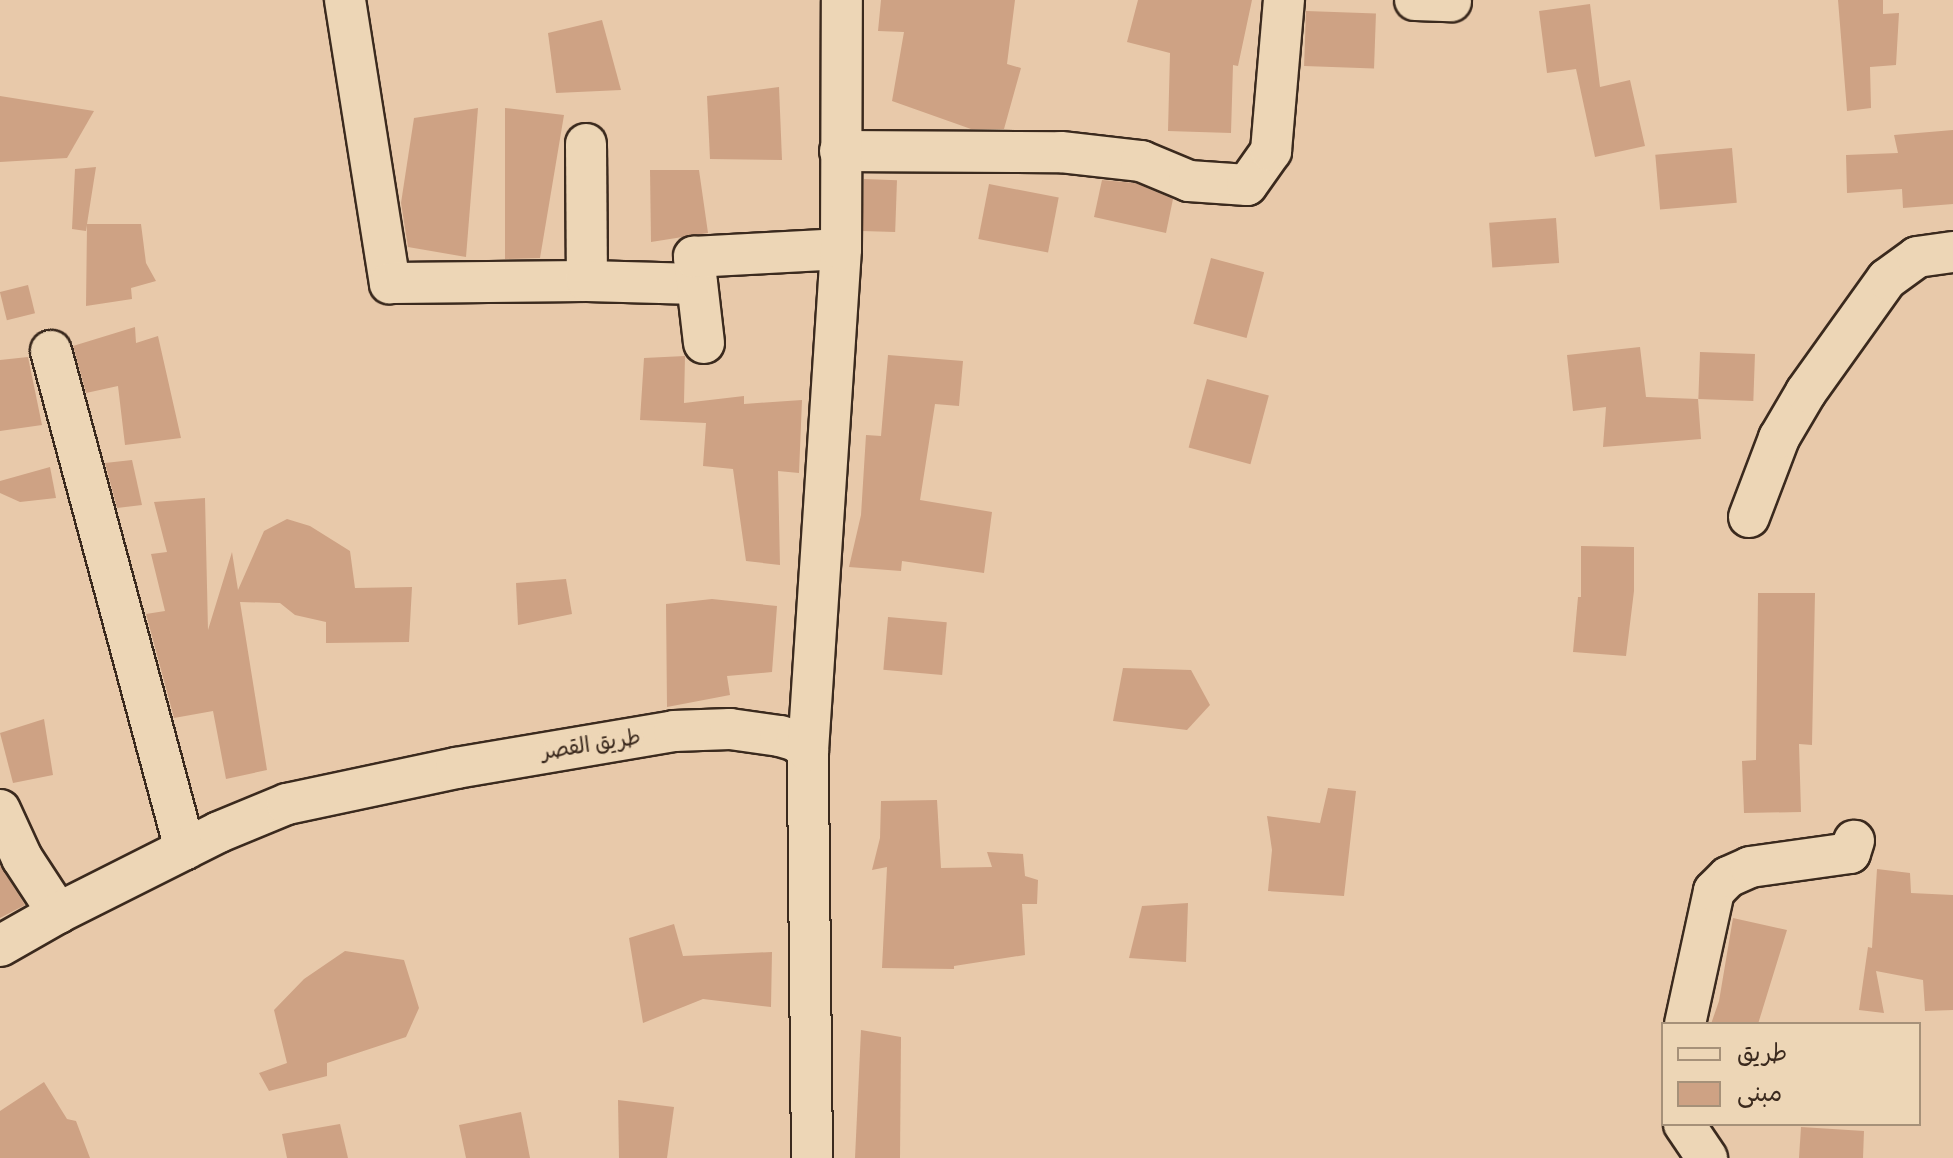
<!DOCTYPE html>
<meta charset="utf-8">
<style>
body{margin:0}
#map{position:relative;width:1953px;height:1158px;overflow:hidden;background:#e8c9aa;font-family:Pangolin,"Playpen Sans Arabic",sans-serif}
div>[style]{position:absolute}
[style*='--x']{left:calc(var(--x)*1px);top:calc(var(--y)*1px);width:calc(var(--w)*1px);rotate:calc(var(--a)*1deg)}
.building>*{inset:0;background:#cea284;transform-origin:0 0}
.roads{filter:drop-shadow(2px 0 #3b2a1e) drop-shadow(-2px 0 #3b2a1e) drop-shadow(0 2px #3b2a1e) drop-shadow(0 -2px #3b2a1e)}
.minor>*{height:40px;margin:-20px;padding:0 20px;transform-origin:20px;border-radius:20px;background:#edd6b6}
span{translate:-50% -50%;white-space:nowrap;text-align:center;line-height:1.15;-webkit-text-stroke:8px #edd6b6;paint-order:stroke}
.street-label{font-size:22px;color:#3b2a1e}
.legend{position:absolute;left:1661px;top:1022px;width:260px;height:104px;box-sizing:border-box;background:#edd6b6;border:2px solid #a69179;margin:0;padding:10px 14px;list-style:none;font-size:24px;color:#3b2a1e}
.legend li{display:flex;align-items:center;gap:16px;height:40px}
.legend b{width:40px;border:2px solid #a69179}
</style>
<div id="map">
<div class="building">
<div style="clip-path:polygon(881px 0,1015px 0,1007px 64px,1021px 68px,1004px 129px,971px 129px,892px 101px,904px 32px,878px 31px)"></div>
<div style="clip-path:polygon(1138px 0,1252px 0,1238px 66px,1233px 65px,1231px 133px,1168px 131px,1170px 53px,1127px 42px)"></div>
<div style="clip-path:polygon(1838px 0,1883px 0,1883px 14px,1899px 13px,1896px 65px,1870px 67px,1871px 108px,1847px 111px)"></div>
<div style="clip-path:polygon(1590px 4px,1600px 87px,1630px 80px,1645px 146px,1595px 157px,1576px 69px,1547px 73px,1539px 11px)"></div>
<div style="left:1306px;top:11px;width:70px;height:55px;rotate:2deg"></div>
<div style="clip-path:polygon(602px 20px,621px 90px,556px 93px,548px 33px)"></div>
<div style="clip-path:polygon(779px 87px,782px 160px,710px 159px,707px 96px)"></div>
<div style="clip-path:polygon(0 96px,94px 111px,67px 158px,0 162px)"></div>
<div style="clip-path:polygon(478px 108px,466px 257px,408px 247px,401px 203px,414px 118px)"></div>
<div style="clip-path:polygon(505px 108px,564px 115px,540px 258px,505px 259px)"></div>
<div style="clip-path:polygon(1953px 130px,1953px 204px,1903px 208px,1902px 189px,1847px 193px,1846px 155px,1898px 153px,1894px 135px)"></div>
<div style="left:1732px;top:148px;width:55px;height:77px;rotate:85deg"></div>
<div style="clip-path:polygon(96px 167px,87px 224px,141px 224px,146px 263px,156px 281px,131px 288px,132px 299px,86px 306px,87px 225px,86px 231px,72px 229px,75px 169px)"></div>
<div style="clip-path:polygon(650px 170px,699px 170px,708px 233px,651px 242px)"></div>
<div style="left:864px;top:179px;width:33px;height:52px;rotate:2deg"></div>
<div style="clip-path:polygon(1102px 180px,1135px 183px,1173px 199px,1166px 233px,1094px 217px)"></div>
<div style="left:989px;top:184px;width:71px;height:56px;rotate:11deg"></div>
<div style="left:1556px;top:218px;width:45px;height:67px;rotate:86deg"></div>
<div style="left:1211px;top:258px;width:55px;height:68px;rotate:15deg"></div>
<div style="left:28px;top:285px;width:29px;height:29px;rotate:76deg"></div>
<div style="clip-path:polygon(135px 327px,136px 343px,158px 336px,181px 438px,125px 445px,118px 386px,86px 393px,73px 346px)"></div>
<div style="clip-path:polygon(1640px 347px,1646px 397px,1698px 399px,1701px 439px,1603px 447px,1606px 407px,1573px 411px,1567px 355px)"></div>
<div style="left:1700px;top:352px;width:55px;height:47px;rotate:2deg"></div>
<div style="clip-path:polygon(888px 355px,963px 361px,959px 406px,935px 404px,920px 500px,992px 512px,984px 573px,902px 561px,901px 571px,849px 567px,861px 515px,866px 435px,881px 436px)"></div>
<div style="clip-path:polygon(685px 356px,684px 403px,744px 396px,744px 404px,802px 400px,799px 473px,778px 471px,780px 565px,746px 561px,733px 469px,703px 466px,706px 423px,640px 420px,644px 358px)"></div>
<div style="clip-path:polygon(28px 357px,42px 425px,0 431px,0 360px)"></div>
<div style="left:1207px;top:379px;width:64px;height:71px;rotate:15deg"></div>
<div style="clip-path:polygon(132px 460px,142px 505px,117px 508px,105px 463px)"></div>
<div style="clip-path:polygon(50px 467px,56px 498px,20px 502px,0 493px,0 481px)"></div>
<div style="clip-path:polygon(205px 498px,208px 630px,232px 552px,238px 590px,264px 531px,287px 519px,310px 526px,350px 551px,355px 588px,412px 587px,409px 642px,326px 643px,326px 622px,295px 615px,280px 603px,240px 602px,267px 770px,226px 779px,213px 711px,174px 718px,146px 614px,165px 611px,151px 554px,167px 552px,154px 502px)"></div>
<div style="clip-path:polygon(1581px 546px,1634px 547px,1634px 591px,1626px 656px,1573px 652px,1578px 597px,1581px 597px)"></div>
<div style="clip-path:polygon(566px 579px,572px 614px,518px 625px,516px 583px)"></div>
<div style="clip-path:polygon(1758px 593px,1815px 593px,1812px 745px,1799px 744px,1801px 812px,1744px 813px,1742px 761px,1756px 760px)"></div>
<div style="clip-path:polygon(712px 599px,777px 606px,772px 672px,727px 676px,730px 695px,667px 707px,666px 604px)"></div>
<div style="left:888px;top:617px;width:59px;height:53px;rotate:5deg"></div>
<div style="clip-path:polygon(1123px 668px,1191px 670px,1210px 705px,1187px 730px,1113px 721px)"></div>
<div style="clip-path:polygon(44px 719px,53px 775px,13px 783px,0 733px)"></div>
<div style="clip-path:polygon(1328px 788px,1356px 791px,1344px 896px,1268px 891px,1272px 850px,1267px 816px,1320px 823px)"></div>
<div style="clip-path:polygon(937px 800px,941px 868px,992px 867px,987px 852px,1023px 854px,1025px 876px,1038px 880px,1037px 904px,1022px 904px,1025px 955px,954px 966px,954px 969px,882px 968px,887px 867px,872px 870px,880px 838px,881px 801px)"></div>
<div style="clip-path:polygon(0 865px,25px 905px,0 918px)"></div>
<div style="clip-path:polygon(1877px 869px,1910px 873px,1911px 893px,1953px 895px,1953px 1010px,1925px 1011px,1923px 980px,1876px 971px,1884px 1013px,1859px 1010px,1868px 947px,1872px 948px)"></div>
<div style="clip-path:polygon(1188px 903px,1186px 962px,1129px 958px,1142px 906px)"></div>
<div style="clip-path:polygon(1733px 918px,1787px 930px,1758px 1024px,1711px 1024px,1719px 1001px)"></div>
<div style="clip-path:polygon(674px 924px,683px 956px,772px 952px,771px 1007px,703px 999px,643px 1023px,629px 938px)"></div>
<div style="clip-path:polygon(345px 951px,404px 960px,419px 1008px,406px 1037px,327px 1063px,327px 1076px,269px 1091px,259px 1073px,287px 1063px,274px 1010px,304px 979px)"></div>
<div style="clip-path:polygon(861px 1030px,901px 1037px,900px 1158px,855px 1158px)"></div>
<div style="clip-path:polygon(44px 1082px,67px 1119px,76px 1121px,90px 1158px,0 1158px,0 1111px)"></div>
<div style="clip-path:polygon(618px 1100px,674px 1107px,667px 1158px,619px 1158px)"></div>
<div style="clip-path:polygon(521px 1112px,530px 1158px,466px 1158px,459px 1125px)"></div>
<div style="clip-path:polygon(340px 1124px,348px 1158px,287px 1158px,282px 1134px)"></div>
<div style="clip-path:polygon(1801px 1127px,1864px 1131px,1863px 1158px,1799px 1158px)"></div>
</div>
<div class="roads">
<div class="minor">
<div style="--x:345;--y:0;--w:287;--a:81"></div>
<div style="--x:390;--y:283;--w:197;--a:-0.6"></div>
<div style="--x:1415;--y:0;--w:36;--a:2"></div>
<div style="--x:586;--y:144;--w:137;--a:89.6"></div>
<div style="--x:587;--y:281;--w:110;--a:1.6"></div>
<div style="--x:840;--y:151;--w:221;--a:0.3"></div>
<div style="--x:1061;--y:152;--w:81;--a:6.4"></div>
<div style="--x:1141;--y:161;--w:52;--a:22.6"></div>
<div style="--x:1189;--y:181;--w:58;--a:3.9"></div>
<div style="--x:1247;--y:185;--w:42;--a:-54.8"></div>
<div style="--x:1271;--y:151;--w:152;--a:-85.1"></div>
<div style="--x:704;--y:343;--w:87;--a:-96.6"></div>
<div style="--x:694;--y:257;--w:147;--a:-3.1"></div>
<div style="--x:51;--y:351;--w:516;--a:74.94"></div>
<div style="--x:1749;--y:517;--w:85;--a:-69.2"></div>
<div style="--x:1779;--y:438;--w:53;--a:-59.6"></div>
<div style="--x:1806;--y:392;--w:139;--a:-54.4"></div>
<div style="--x:1887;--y:279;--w:37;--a:-36"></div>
<div style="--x:1917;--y:257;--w:36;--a:-8"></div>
<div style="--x:0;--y:810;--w:53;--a:65.4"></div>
<div style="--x:22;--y:858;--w:66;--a:56.8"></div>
<div style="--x:0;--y:946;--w:67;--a:-29.6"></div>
<div style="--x:58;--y:913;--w:180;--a:-26.7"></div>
<div style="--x:219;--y:832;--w:74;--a:-22.4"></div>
<div style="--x:287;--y:804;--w:173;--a:-12"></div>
<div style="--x:456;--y:768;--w:221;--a:-9.6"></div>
<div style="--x:674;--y:731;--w:56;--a:-2"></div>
<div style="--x:730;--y:729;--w:50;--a:8"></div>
<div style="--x:780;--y:736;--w:17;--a:17"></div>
<div style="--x:796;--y:741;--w:16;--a:40"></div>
<div style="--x:1685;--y:1024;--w:136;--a:-77.7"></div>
<div style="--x:1714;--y:891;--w:20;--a:-45"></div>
<div style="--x:1728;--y:877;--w:24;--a:-24"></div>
<div style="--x:1750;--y:867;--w:101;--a:-8"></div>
<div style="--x:1850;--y:853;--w:13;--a:-72"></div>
<div style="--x:1684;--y:1124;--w:41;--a:55.9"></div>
<div style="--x:812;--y:1158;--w:407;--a:-90.6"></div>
<div style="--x:808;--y:751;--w:503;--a:-86.24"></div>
<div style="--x:841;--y:249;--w:249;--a:-89.8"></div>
</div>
</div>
<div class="street-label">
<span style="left:591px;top:745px;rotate:-9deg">طريق القصر</span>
</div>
<ul class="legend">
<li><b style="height:10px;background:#edd6b6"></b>طريق</li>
<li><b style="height:22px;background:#cea284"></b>مبنى</li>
</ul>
</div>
